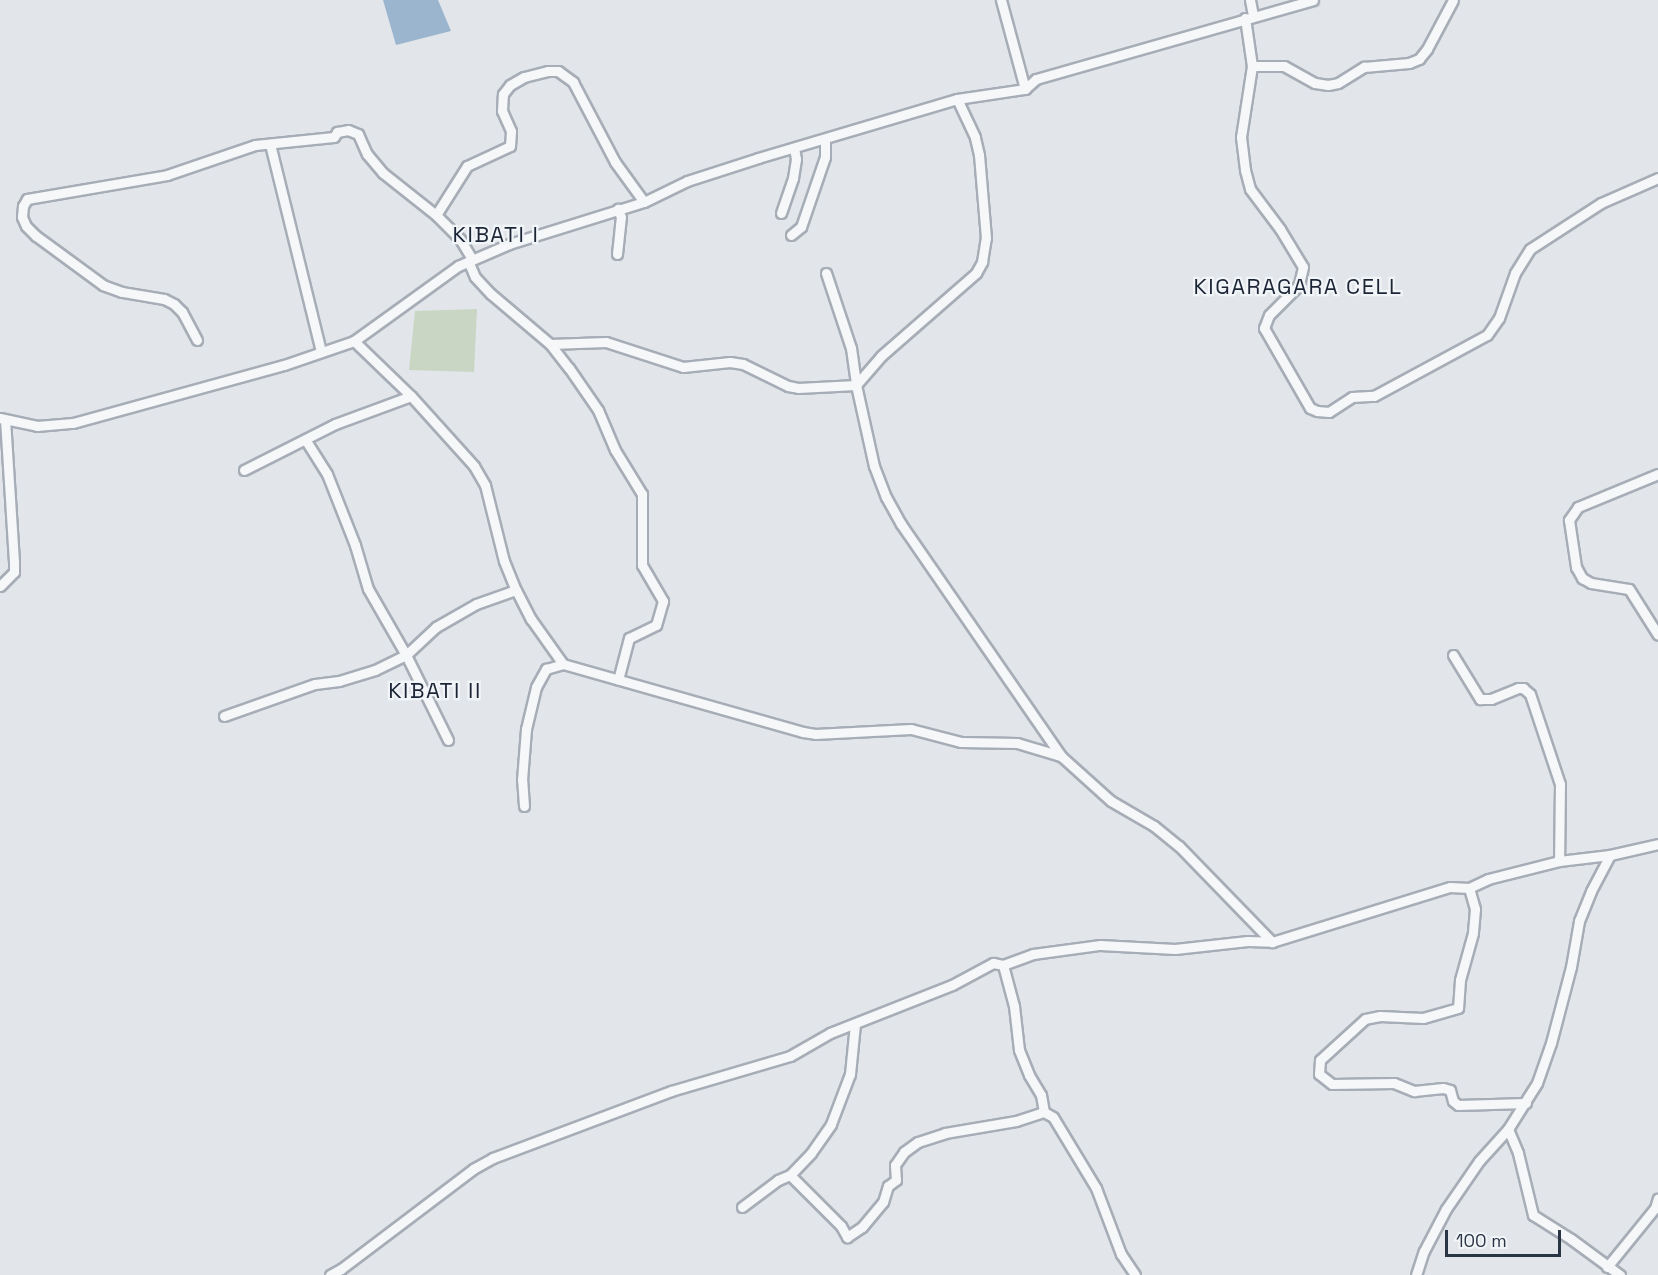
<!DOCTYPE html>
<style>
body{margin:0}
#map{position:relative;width:1658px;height:1275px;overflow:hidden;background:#e2e6eb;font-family:"Space Grotesk",sans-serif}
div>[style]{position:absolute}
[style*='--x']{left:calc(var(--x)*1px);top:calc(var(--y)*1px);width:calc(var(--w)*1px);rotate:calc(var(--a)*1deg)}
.green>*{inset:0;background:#c8d6c3}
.water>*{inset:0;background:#9bb5ce}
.roads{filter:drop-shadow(2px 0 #a7adb6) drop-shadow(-2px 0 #a7adb6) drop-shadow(0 2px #a7adb6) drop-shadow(0 -2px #a7adb6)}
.minor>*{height:9px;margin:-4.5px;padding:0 4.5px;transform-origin:4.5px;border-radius:4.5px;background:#f5f7f9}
span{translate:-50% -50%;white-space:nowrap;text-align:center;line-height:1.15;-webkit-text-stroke:4.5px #f2f5f8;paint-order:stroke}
.quarter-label{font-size:22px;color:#1b2536;letter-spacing:1.5px}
.scale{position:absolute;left:1445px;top:1230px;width:116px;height:27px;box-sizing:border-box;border:3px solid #293445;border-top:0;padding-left:8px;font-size:18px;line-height:21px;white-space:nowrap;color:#293445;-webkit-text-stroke:4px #f2f5f8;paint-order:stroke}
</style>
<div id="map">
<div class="green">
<div style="clip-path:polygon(477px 309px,474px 372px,409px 370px,415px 311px)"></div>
</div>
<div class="water">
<div style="clip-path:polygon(383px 0,438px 0,451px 31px,396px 45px)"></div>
</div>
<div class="roads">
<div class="minor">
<div style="--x:1001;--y:0;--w:92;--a:74.9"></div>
<div style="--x:1250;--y:0;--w:16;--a:79"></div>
<div style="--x:1245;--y:18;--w:49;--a:81.7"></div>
<div style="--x:1252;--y:66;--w:72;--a:98.8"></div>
<div style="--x:1241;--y:137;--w:33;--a:83"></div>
<div style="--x:1245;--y:170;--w:20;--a:75"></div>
<div style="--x:1250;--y:189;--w:50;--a:53.1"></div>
<div style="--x:1280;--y:229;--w:44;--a:58.8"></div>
<div style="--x:1303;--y:267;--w:18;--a:103"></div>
<div style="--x:1299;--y:285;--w:42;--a:135"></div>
<div style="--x:1269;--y:315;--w:14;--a:111"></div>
<div style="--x:1264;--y:328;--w:92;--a:60.1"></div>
<div style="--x:1310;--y:408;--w:8;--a:23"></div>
<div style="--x:1317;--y:411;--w:12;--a:5"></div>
<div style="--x:1329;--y:412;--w:27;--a:-33"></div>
<div style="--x:1352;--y:397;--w:22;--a:-3"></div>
<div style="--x:1374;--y:396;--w:128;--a:-28.4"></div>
<div style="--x:1487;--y:335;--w:21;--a:-55"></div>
<div style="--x:1499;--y:318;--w:48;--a:-70.4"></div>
<div style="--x:1515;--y:273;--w:28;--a:-58"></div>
<div style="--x:1530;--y:249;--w:85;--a:-32.9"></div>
<div style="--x:1601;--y:203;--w:62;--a:-23.7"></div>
<div style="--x:1252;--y:66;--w:32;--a:0"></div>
<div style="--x:1284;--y:66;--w:35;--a:29"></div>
<div style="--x:1315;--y:83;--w:13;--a:9"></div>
<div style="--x:1328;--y:85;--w:10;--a:-11"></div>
<div style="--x:1338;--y:83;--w:31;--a:-32"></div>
<div style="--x:1364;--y:67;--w:45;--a:-5.1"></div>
<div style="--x:1409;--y:63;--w:11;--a:-22"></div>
<div style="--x:1419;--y:59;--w:13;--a:-51"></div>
<div style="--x:1427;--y:49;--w:55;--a:-62"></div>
<div style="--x:270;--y:144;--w:214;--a:76.2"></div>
<div style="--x:781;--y:213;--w:37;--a:-71"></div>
<div style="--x:793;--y:178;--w:19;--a:-81"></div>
<div style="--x:796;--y:159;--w:11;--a:-100"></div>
<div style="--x:436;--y:215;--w:58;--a:-57.7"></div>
<div style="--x:467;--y:166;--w:47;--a:-24.9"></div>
<div style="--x:510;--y:146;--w:15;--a:-86"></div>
<div style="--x:511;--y:131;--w:22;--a:-114"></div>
<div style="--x:502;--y:111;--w:17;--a:-87"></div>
<div style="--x:503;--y:94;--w:11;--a:-52"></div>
<div style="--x:510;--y:85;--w:16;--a:-30"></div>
<div style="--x:524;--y:77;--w:25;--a:-14"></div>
<div style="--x:548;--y:71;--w:10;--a:0"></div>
<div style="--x:558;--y:71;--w:19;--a:36"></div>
<div style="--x:573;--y:82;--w:90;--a:62.3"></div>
<div style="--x:615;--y:162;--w:49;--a:54.1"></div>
<div style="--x:791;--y:235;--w:13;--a:-39"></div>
<div style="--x:801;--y:227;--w:74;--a:-71.1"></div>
<div style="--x:825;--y:157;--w:17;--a:-90"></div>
<div style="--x:617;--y:254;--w:37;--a:-84"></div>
<div style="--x:621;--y:217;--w:9;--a:-111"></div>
<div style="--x:469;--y:263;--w:15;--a:67"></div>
<div style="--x:475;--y:277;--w:23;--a:47"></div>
<div style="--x:491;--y:294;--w:77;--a:40.3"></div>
<div style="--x:550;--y:344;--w:31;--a:52"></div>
<div style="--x:569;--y:368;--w:51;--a:55.4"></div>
<div style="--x:598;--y:410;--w:43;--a:67"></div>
<div style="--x:615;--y:450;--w:52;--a:58.5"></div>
<div style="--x:642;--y:494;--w:71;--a:90"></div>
<div style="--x:642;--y:565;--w:42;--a:59.7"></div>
<div style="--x:663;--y:601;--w:25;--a:106"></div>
<div style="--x:656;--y:625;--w:30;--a:154"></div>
<div style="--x:629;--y:638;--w:43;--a:104.7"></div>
<div style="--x:826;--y:273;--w:79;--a:71.6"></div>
<div style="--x:851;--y:348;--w:37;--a:82"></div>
<div style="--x:856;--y:385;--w:83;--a:77.5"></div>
<div style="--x:874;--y:466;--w:33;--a:69"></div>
<div style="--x:886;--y:497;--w:31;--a:61"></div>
<div style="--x:901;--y:524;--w:282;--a:55.4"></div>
<div style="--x:197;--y:340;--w:32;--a:-118"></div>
<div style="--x:182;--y:312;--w:11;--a:-135"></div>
<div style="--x:174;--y:304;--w:11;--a:-153"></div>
<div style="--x:164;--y:299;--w:43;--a:-170.5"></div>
<div style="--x:122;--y:292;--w:20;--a:-160"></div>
<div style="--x:103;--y:285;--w:83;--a:-143.8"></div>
<div style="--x:36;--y:236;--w:14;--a:-135"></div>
<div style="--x:26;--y:226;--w:10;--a:-114"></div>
<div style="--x:22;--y:217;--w:11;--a:-85"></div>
<div style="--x:23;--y:206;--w:8;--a:-60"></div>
<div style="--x:27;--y:199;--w:142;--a:-9.7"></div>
<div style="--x:167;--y:175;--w:93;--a:-18.8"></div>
<div style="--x:255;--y:145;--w:79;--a:-5.8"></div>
<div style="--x:334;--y:137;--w:6;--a:-59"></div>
<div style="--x:337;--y:132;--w:11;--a:-10"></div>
<div style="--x:348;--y:130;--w:11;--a:22"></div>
<div style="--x:358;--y:134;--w:22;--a:66"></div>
<div style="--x:367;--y:154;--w:25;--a:50"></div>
<div style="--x:383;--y:173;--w:68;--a:38.4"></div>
<div style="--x:436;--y:215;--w:34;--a:45"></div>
<div style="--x:460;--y:239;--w:23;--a:59"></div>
<div style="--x:354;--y:341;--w:79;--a:44"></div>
<div style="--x:411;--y:396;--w:94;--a:48"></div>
<div style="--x:474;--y:466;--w:22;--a:60"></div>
<div style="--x:485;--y:485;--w:78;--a:76"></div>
<div style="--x:504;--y:561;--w:31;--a:68"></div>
<div style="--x:516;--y:590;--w:33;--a:63"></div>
<div style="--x:531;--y:619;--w:55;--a:54.6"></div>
<div style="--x:563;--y:664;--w:249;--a:15.8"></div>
<div style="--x:803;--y:732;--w:12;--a:9"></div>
<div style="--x:815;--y:734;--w:96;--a:-3"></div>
<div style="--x:911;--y:729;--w:52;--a:14.6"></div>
<div style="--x:961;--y:742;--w:56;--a:1"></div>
<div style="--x:1017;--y:743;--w:46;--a:16.5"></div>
<div style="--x:1061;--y:756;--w:67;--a:42"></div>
<div style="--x:1111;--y:801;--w:50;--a:30.2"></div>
<div style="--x:1154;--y:826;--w:32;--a:39"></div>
<div style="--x:1179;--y:846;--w:134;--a:45.9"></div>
<div style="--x:550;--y:344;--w:56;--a:-2"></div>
<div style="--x:606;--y:342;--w:81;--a:18"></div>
<div style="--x:683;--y:367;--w:47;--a:-6.1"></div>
<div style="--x:730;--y:362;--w:13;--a:9"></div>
<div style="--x:743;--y:364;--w:50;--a:26.1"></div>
<div style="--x:788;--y:386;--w:10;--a:11"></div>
<div style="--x:798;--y:388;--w:58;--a:-3"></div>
<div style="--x:856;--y:385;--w:38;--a:-49"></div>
<div style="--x:881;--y:356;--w:126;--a:-41.1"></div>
<div style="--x:976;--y:273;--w:13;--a:-61"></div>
<div style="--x:982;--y:262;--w:24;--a:-81"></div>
<div style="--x:986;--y:238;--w:83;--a:-94.8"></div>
<div style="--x:979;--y:155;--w:18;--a:-103"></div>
<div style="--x:975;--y:137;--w:42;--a:-115.3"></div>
<div style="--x:0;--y:418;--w:38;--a:12"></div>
<div style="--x:37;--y:426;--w:36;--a:-5"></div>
<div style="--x:73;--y:423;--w:219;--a:-15.4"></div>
<div style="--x:284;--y:365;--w:74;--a:-18.9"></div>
<div style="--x:354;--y:341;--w:128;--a:-35.8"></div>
<div style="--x:458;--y:266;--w:56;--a:-23.3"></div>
<div style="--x:509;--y:244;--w:141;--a:-17.3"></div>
<div style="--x:644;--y:202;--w:48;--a:-26"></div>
<div style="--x:687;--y:181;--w:75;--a:-17.9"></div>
<div style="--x:758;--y:158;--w:208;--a:-16.5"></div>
<div style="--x:957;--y:99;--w:69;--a:-8.4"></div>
<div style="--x:1025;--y:89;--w:15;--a:-42"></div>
<div style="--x:1036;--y:79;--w:288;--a:-15.9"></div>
<div style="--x:244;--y:470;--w:102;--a:-26.8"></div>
<div style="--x:335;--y:424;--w:81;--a:-20.2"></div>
<div style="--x:1658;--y:474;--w:87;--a:157.6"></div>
<div style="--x:1578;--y:507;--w:16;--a:125"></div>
<div style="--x:1569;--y:520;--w:48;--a:81.5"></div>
<div style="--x:1576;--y:567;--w:13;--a:61"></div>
<div style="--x:1582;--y:578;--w:10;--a:29"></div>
<div style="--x:1591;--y:583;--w:38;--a:9"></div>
<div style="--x:1629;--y:589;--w:54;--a:57.8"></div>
<div style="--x:0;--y:586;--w:20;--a:-45"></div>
<div style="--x:14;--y:572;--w:10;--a:-90"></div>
<div style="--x:14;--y:562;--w:142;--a:-93.6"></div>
<div style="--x:1453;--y:655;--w:52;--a:58.5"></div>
<div style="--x:1480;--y:699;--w:11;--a:0"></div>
<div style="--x:1491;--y:699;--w:29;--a:-22"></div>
<div style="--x:1518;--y:688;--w:5;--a:0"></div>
<div style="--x:1523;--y:688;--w:9;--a:41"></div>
<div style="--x:1530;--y:694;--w:95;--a:71.6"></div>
<div style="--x:1560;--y:784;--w:77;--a:90.7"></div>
<div style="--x:224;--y:716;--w:96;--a:-19.4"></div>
<div style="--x:315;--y:684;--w:24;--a:-7"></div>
<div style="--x:339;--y:681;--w:38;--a:-17"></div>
<div style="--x:375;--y:670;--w:34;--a:-26"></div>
<div style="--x:406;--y:655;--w:76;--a:-119.9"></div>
<div style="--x:368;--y:589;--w:46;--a:-106.5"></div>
<div style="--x:355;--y:545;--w:76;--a:-111.5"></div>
<div style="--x:327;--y:474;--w:41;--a:-122.2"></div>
<div style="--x:448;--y:740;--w:95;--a:-116.3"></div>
<div style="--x:406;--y:655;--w:41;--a:-43"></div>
<div style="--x:436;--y:627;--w:46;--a:-29.9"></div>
<div style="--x:476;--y:604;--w:42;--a:-19.3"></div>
<div style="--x:524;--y:806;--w:26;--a:-94"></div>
<div style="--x:522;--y:780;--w:51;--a:-85.5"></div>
<div style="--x:526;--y:729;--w:43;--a:-76.6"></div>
<div style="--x:536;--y:687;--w:21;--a:-61"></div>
<div style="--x:546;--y:669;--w:18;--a:-16"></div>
<div style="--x:1469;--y:888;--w:22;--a:74"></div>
<div style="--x:1475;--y:909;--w:24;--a:95"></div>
<div style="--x:1473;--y:933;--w:49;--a:105.5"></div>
<div style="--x:1460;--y:980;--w:28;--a:94"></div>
<div style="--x:1458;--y:1008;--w:36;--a:164"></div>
<div style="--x:1423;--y:1018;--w:43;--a:-177.3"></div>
<div style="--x:1380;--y:1016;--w:15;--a:169"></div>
<div style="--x:1365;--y:1019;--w:61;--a:137.7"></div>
<div style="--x:1320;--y:1060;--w:14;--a:94"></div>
<div style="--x:1319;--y:1074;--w:16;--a:38"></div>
<div style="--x:1332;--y:1084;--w:62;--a:-0.9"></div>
<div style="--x:1394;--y:1083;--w:22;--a:22"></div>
<div style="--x:1414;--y:1091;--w:29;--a:-6"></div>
<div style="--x:1443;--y:1088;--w:7;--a:16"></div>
<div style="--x:1450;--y:1090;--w:11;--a:75"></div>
<div style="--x:1453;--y:1101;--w:6;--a:39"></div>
<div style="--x:1458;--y:1105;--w:68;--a:-1.7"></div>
<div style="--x:1003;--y:965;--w:42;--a:75"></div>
<div style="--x:1014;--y:1006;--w:44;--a:83.5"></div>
<div style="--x:1019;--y:1050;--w:27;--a:68"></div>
<div style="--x:1029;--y:1075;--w:23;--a:59"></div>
<div style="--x:1041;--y:1095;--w:17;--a:80"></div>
<div style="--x:1044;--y:1112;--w:10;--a:29"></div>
<div style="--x:1053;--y:1117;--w:83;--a:58.8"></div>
<div style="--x:1096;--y:1188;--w:71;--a:69.3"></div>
<div style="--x:1121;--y:1254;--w:25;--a:56"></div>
<div style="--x:1508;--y:1129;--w:26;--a:67"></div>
<div style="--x:1518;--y:1153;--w:64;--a:76.4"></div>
<div style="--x:1533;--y:1215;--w:45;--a:32.3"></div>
<div style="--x:1571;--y:1239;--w:61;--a:36.3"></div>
<div style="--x:790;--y:1175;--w:72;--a:45"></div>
<div style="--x:841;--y:1226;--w:13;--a:61"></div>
<div style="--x:847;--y:1237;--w:18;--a:-34"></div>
<div style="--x:862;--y:1227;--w:33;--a:-50"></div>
<div style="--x:883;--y:1202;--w:17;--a:-73"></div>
<div style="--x:888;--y:1186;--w:10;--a:-37"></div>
<div style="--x:896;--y:1180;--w:15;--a:-94"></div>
<div style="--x:895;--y:1165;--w:16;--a:-55"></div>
<div style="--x:904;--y:1152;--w:17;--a:-36"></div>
<div style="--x:918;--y:1142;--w:28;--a:-18"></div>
<div style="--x:945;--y:1133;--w:72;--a:-9.6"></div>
<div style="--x:1016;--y:1121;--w:29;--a:-18"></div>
<div style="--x:742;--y:1207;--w:45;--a:-36.9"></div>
<div style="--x:778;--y:1180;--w:13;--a:-23"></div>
<div style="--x:790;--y:1175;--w:30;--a:-46"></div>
<div style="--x:811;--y:1153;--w:35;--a:-55"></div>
<div style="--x:831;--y:1124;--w:53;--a:-69.2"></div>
<div style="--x:850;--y:1074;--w:50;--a:-84.3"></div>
<div style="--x:1607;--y:1267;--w:76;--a:-50.9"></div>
<div style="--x:1655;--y:1208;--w:10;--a:-73"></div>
<div style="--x:330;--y:1275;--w:13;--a:-29"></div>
<div style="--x:341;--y:1269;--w:166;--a:-37.1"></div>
<div style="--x:473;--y:1169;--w:23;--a:-29"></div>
<div style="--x:493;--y:1158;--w:190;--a:-20.6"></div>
<div style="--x:671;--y:1091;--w:124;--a:-16.4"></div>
<div style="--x:790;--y:1056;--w:46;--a:-29.9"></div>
<div style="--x:830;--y:1033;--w:131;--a:-21.5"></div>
<div style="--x:952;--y:985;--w:47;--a:-28.2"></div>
<div style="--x:993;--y:963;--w:10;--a:11"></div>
<div style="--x:1003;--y:965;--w:32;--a:-20"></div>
<div style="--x:1033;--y:954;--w:68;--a:-7.7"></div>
<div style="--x:1100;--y:945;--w:75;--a:3.1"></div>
<div style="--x:1175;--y:949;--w:73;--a:-6.3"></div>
<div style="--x:1248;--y:941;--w:24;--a:2"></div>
<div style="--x:1272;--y:942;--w:186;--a:-17.2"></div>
<div style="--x:1450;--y:887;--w:19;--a:3"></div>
<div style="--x:1469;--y:888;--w:21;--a:-25"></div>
<div style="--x:1488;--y:879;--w:73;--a:-14.2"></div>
<div style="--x:1559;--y:861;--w:51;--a:-6.7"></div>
<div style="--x:1610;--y:855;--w:49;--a:-12.9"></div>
<div style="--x:1416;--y:1275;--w:25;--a:-72"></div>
<div style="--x:1424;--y:1251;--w:47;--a:-62.4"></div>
<div style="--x:1446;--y:1209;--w:58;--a:-55.5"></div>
<div style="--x:1479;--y:1161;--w:43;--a:-47.8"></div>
<div style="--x:1508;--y:1129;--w:54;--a:-57.8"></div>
<div style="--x:1537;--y:1083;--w:42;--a:-70.7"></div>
<div style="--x:1551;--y:1043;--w:79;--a:-75.3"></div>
<div style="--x:1571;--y:967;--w:47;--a:-80.1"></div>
<div style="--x:1579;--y:921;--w:32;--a:-68"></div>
<div style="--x:1591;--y:891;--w:41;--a:-62.2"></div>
</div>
</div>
<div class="quarter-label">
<span style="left:496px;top:235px">KIBATI I</span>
<span style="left:1298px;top:287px">KIGARAGARA CELL</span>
<span style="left:435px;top:691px">KIBATI II</span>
</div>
<div class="scale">100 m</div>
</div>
